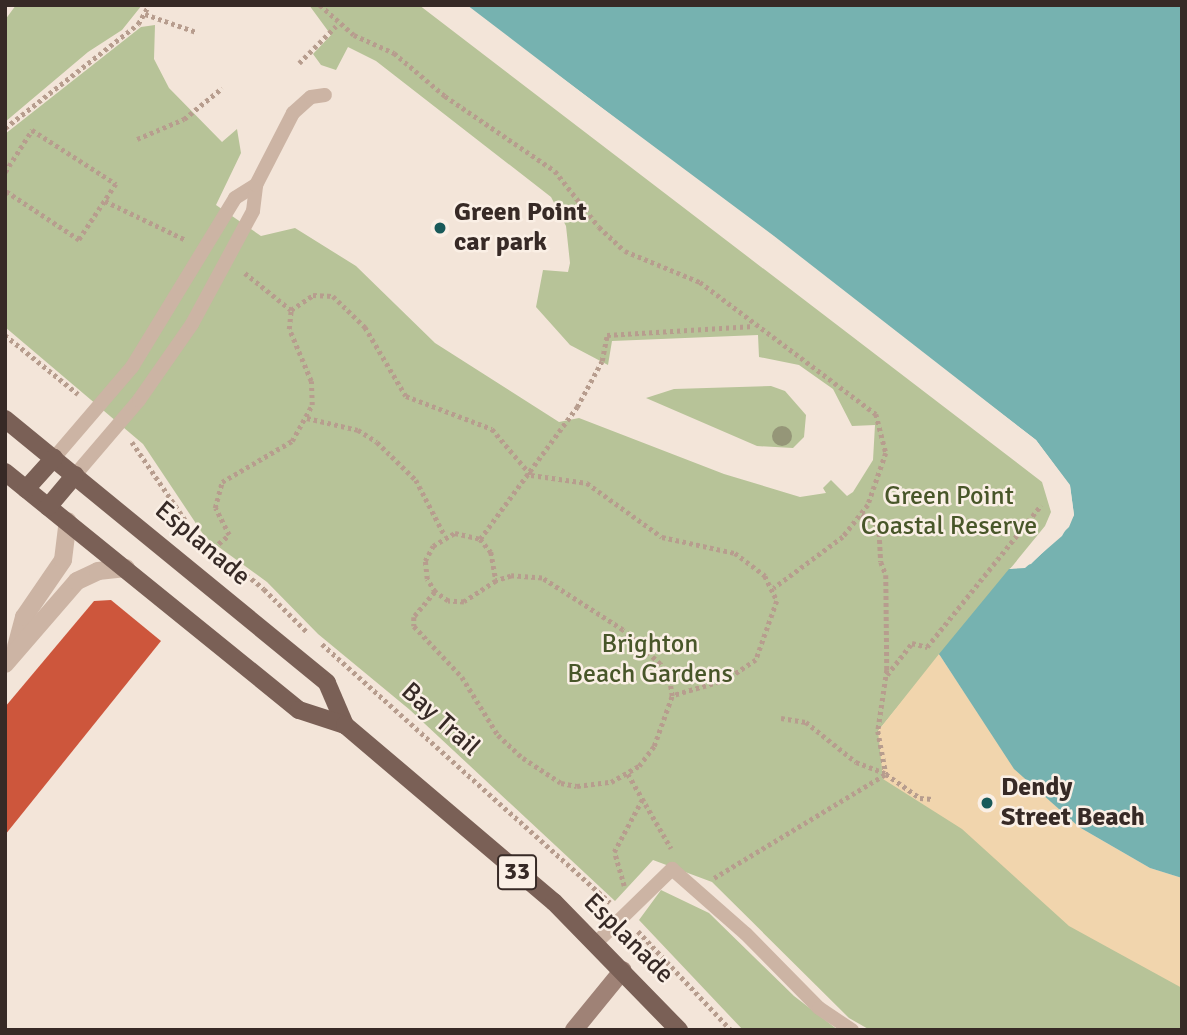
<!DOCTYPE html>
<style>
body{margin:0}
#map{position:relative;width:1187px;height:1035px;overflow:hidden;background:#f3e5d9;font-family:Signika,sans-serif}
div>[style]{position:absolute}
[style*='--x']{left:calc(var(--x)*1px);top:calc(var(--y)*1px);width:calc(var(--w)*1px);rotate:calc(var(--a)*1deg)}
.green>*{inset:0;background:#b7c398}
.sand>*{inset:0;background:#f1d5ad}
.water>*{inset:0;background:#76b2b0}
.pier>*{inset:0;background:#f3e5d9}
.building>*{inset:0;background:#cd563c}
.path>*{height:4.5px;margin-top:-2.25px;transform-origin:0;background:repeating-linear-gradient(90deg,#b79d8e 0 3.5px,transparent 0 7px)}
.lane>*{height:14px;margin:-7px;padding:0 7px;transform-origin:7px;border-radius:7px;background:#ccb4a4}
.street>*{height:18px;margin:-9px;padding:0 9px;transform-origin:9px;border-radius:9px;background:#ccb4a4}
.secondary>*{height:18px;margin:-9px;padding:0 9px;transform-origin:9px;border-radius:9px;background:#9f8276}
.primary>*{height:18px;margin:-9px;padding:0 9px;transform-origin:9px;border-radius:9px;background:#7a6056}
.trees>*{width:20px;height:20px;margin:-10px;border-radius:50%;background:#959678}
.dots>*{width:19px;height:19px;translate:-50% -50%;box-sizing:border-box;border:4px solid #faefe5;border-radius:50%}
span{translate:-50% -50%;white-space:nowrap;text-align:center;line-height:1.15;-webkit-text-stroke:5px #faefe5;paint-order:stroke}
.shield-label span{padding:2px 5px;background:#faefe5;border:2px solid;border-radius:5px;-webkit-text-stroke-width:0}
.shield-label{font-size:24px;color:#372a26;font-weight:700}
.poi-label{font-size:26px;color:#372a26;font-weight:700}
.left{translate:0 -50%;text-align:left}
.park-label{font-size:26px;color:#485629}
.street-label{font-size:26px;color:#372a26}
.frame{position:absolute;inset:0;border:7px solid #372a26;pointer-events:none}
</style>
<div id="map">
<div class="green">
<div style="clip-path:polygon(16px 5px,142px 5px,122px 30px,88px 52px,5px 122px,5px 20px)"></div>
<div style="clip-path:polygon(309px 5px,419px 5px,1042px 482px,1051px 512px,1045px 526px,878px 731px,1182px 966px,1182px 1030px,870px 1030px,849px 1018px,712px 882px,653px 860px,615px 901px,410px 710px,318px 634px,267px 582px,205px 537px,143px 444px,5px 327px,5px 134px,141px 27px,155px 25px,154px 59px,169px 88px,222px 142px,237px 129px,241px 153px,216px 205px,261px 236px,295px 228px,356px 266px,435px 343px,559px 422px,579px 418px,724px 474px,800px 497px,826px 493px,823px 488px,831px 480px,847px 496px,853px 492px,873px 460px,875px 425px,852px 426px,833px 389px,799px 365px,759px 357px,758px 335px,612px 341px,608px 365px,570px 345px,536px 307px,543px 270px,568px 272px,570px 263px,566px 226px,551px 197px,376px 61px,348px 47px,336px 70px,321px 65px,313px 54px,331px 35px)"></div>
<div style="clip-path:polygon(771px 386px,785px 391px,806px 415px,804px 437px,793px 448px,757px 446px,646px 398px,674px 389px)"></div>
<div style="clip-path:polygon(661px 890px,709px 913px,794px 996px,838px 1030px,743px 1030px,639px 920px)"></div>
</div>
<div class="sand">
<div style="clip-path:polygon(939px 654px,1015px 769px,1079px 827px,1150px 868px,1182px 878px,1182px 988px,1069px 926px,962px 829px,883px 779px,878px 731px)"></div>
</div>
<div class="water">
<div style="clip-path:polygon(467px 5px,1182px 5px,1182px 878px,1150px 868px,1079px 827px,1014px 769px,939px 654px,1009px 569px,1031px 564px,1069px 527px,1074px 515px,1070px 486px,1036px 440px)"></div>
</div>
<div class="pier">
<div style="clip-path:polygon(464px 5px,774px 236px,1036px 440px,1070px 485px,1074px 515px,1062px 536px,1025px 568px,1009px 569px,1042px 550px,1070px 515px,1067px 487px,1033px 443px,772px 239px,566px 89px)"></div>
</div>
<div class="building">
<div style="clip-path:polygon(111px 600px,161px 641px,5px 835px,5px 707px,94px 601px)"></div>
</div>
<div class="path">
<div style="--x:320;--y:5;--w:45;--a:41.4"></div>
<div style="--x:354;--y:35;--w:44;--a:24.2"></div>
<div style="--x:394;--y:53;--w:67;--a:40.1"></div>
<div style="--x:445;--y:96;--w:133;--a:34.3"></div>
<div style="--x:555;--y:171;--w:71;--a:51.8"></div>
<div style="--x:599;--y:227;--w:35;--a:43"></div>
<div style="--x:625;--y:251;--w:81;--a:22.5"></div>
<div style="--x:700;--y:282;--w:220;--a:36.9"></div>
<div style="--x:876;--y:414;--w:40;--a:75.6"></div>
<div style="--x:886;--y:453;--w:55;--a:109.1"></div>
<div style="--x:868;--y:505;--w:41;--a:128"></div>
<div style="--x:843;--y:537;--w:86;--a:143.5"></div>
<div style="--x:145;--y:14;--w:54;--a:19.4"></div>
<div style="--x:299;--y:63;--w:55;--a:-45"></div>
<div style="--x:5;--y:128;--w:169;--a:-38"></div>
<div style="--x:138;--y:24;--w:22;--a:-60"></div>
<div style="--x:137;--y:139;--w:51;--a:-23.1"></div>
<div style="--x:184;--y:119;--w:49;--a:-39.2"></div>
<div style="--x:5;--y:172;--w:50;--a:-57.3"></div>
<div style="--x:32;--y:130;--w:100;--a:32.7"></div>
<div style="--x:116;--y:184;--w:67;--a:123.5"></div>
<div style="--x:79;--y:240;--w:89;--a:-146.5"></div>
<div style="--x:105;--y:201;--w:90;--a:25.7"></div>
<div style="--x:245;--y:273;--w:59;--a:38.8"></div>
<div style="--x:5;--y:335;--w:94;--a:38.9"></div>
<div style="--x:307;--y:418;--w:52;--a:13.2"></div>
<div style="--x:358;--y:430;--w:22;--a:32"></div>
<div style="--x:377;--y:442;--w:54;--a:44.3"></div>
<div style="--x:416;--y:480;--w:63;--a:62.6"></div>
<div style="--x:132;--y:442;--w:107;--a:55.7"></div>
<div style="--x:192;--y:530;--w:93;--a:39.3"></div>
<div style="--x:264;--y:589;--w:61;--a:45"></div>
<div style="--x:862;--y:514;--w:21;--a:35"></div>
<div style="--x:879;--y:526;--w:36;--a:87"></div>
<div style="--x:881;--y:562;--w:14;--a:69"></div>
<div style="--x:886;--y:575;--w:95;--a:89.4"></div>
<div style="--x:887;--y:670;--w:62;--a:98.4"></div>
<div style="--x:878;--y:731;--w:44;--a:79.5"></div>
<div style="--x:455;--y:533;--w:26;--a:13"></div>
<div style="--x:480;--y:539;--w:17;--a:50"></div>
<div style="--x:491;--y:552;--w:29;--a:80"></div>
<div style="--x:496;--y:581;--w:38;--a:147"></div>
<div style="--x:464;--y:602;--w:16;--a:-176"></div>
<div style="--x:448;--y:601;--w:16;--a:-145"></div>
<div style="--x:435;--y:592;--w:15;--a:-122"></div>
<div style="--x:427;--y:579;--w:18;--a:-96"></div>
<div style="--x:425;--y:561;--w:17;--a:-62"></div>
<div style="--x:433;--y:546;--w:26;--a:-31"></div>
<div style="--x:480;--y:539;--w:164;--a:-53.7"></div>
<div style="--x:577;--y:407;--w:52;--a:-61.5"></div>
<div style="--x:602;--y:361;--w:26;--a:-79"></div>
<div style="--x:607;--y:335;--w:147;--a:-3.5"></div>
<div style="--x:213;--y:548;--w:21;--a:-39"></div>
<div style="--x:229;--y:535;--w:30;--a:-117"></div>
<div style="--x:215;--y:508;--w:27;--a:-75"></div>
<div style="--x:222;--y:482;--w:81;--a:-30.4"></div>
<div style="--x:292;--y:441;--w:41;--a:-60.9"></div>
<div style="--x:312;--y:405;--w:24;--a:-92"></div>
<div style="--x:311;--y:381;--w:56;--a:-112.9"></div>
<div style="--x:289;--y:329;--w:19;--a:-84"></div>
<div style="--x:291;--y:310;--w:27;--a:-34"></div>
<div style="--x:313;--y:295;--w:20;--a:3"></div>
<div style="--x:333;--y:296;--w:45;--a:44.1"></div>
<div style="--x:365;--y:327;--w:80;--a:59.3"></div>
<div style="--x:406;--y:396;--w:92;--a:21"></div>
<div style="--x:492;--y:429;--w:60;--a:49.7"></div>
<div style="--x:531;--y:475;--w:57;--a:8.1"></div>
<div style="--x:587;--y:483;--w:92;--a:35.8"></div>
<div style="--x:662;--y:537;--w:75;--a:12.4"></div>
<div style="--x:735;--y:553;--w:38;--a:37"></div>
<div style="--x:765;--y:576;--w:28;--a:64"></div>
<div style="--x:777;--y:601;--w:63;--a:109.6"></div>
<div style="--x:756;--y:660;--w:36;--a:146"></div>
<div style="--x:726;--y:680;--w:56;--a:163.5"></div>
<div style="--x:435;--y:592;--w:33;--a:130"></div>
<div style="--x:414;--y:617;--w:9;--a:90"></div>
<div style="--x:414;--y:626;--w:70;--a:46.7"></div>
<div style="--x:462;--y:677;--w:68;--a:58.2"></div>
<div style="--x:498;--y:735;--w:34;--a:43"></div>
<div style="--x:523;--y:758;--w:45;--a:33.3"></div>
<div style="--x:561;--y:783;--w:16;--a:11"></div>
<div style="--x:577;--y:786;--w:34;--a:-7"></div>
<div style="--x:611;--y:782;--w:32;--a:-30"></div>
<div style="--x:639;--y:766;--w:25;--a:-53"></div>
<div style="--x:654;--y:746;--w:53;--a:-70.2"></div>
<div style="--x:672;--y:696;--w:20;--a:-99"></div>
<div style="--x:669;--y:676;--w:15;--a:-127"></div>
<div style="--x:660;--y:664;--w:50;--a:-137.4"></div>
<div style="--x:623;--y:630;--w:96;--a:-147.3"></div>
<div style="--x:542;--y:578;--w:31;--a:-176"></div>
<div style="--x:511;--y:576;--w:16;--a:162"></div>
<div style="--x:322;--y:644;--w:387;--a:41.9"></div>
<div style="--x:887;--y:675;--w:41;--a:-52"></div>
<div style="--x:912;--y:643;--w:16;--a:15"></div>
<div style="--x:927;--y:647;--w:182;--a:-51.2"></div>
<div style="--x:781;--y:718;--w:25;--a:9"></div>
<div style="--x:806;--y:722;--w:64;--a:38.7"></div>
<div style="--x:856;--y:762;--w:31;--a:21"></div>
<div style="--x:628;--y:774;--w:86;--a:59.8"></div>
<div style="--x:714;--y:878;--w:201;--a:-31.2"></div>
<div style="--x:886;--y:774;--w:42;--a:35.2"></div>
<div style="--x:920;--y:798;--w:13;--a:4"></div>
<div style="--x:624;--y:886;--w:35;--a:-106"></div>
<div style="--x:614;--y:852;--w:61;--a:-61.8"></div>
<div style="--x:638;--y:931;--w:136;--a:46.8"></div>
</div>
<div class="lane">
<div style="--x:54;--y:458;--w:120;--a:-49.4"></div>
<div style="--x:132;--y:367;--w:198;--a:-58.6"></div>
<div style="--x:235;--y:198;--w:25;--a:-32"></div>
<div style="--x:75;--y:475;--w:99;--a:-49.5"></div>
<div style="--x:139;--y:400;--w:93;--a:-55.1"></div>
<div style="--x:192;--y:324;--w:128;--a:-61.6"></div>
<div style="--x:253;--y:211;--w:26;--a:-83"></div>
<div style="--x:256;--y:185;--w:81;--a:-62.8"></div>
<div style="--x:293;--y:113;--w:24;--a:-42"></div>
<div style="--x:311;--y:97;--w:14;--a:-8"></div>
<div style="--x:597;--y:942;--w:105;--a:-44.2"></div>
<div style="--x:672;--y:869;--w:98;--a:41.3"></div>
<div style="--x:746;--y:934;--w:104;--a:45.4"></div>
<div style="--x:819;--y:1008;--w:40;--a:34"></div>
</div>
<div class="street">
<div style="--x:16;--y:647;--w:31;--a:-75"></div>
<div style="--x:24;--y:617;--w:69;--a:-55.6"></div>
<div style="--x:63;--y:560;--w:39;--a:-83"></div>
<div style="--x:5;--y:664;--w:110;--a:-49.1"></div>
<div style="--x:77;--y:581;--w:23;--a:-25"></div>
<div style="--x:98;--y:571;--w:28;--a:-6"></div>
</div>
<div class="secondary">
<div style="--x:574;--y:1030;--w:77;--a:-50.8"></div>
</div>
<div class="primary">
<div style="--x:5;--y:419;--w:416;--a:39.3"></div>
<div style="--x:327;--y:683;--w:46;--a:66.8"></div>
<div style="--x:5;--y:472;--w:378;--a:39"></div>
<div style="--x:299;--y:710;--w:48;--a:18.1"></div>
<div style="--x:345;--y:725;--w:274;--a:40.3"></div>
<div style="--x:554;--y:902;--w:179;--a:45.7"></div>
<div style="--x:26;--y:489;--w:42;--a:-47.9"></div>
<div style="--x:48;--y:507;--w:42;--a:-49.8"></div>
</div>
<div class="trees">
<div style="left:782px;top:436px"></div>
</div>
<div class="dots">
<div style="left:440px;top:228px;background:#195a5a"></div>
<div style="left:987px;top:803px;background:#195a5a"></div>
</div>
<div class="shield-label">
<span style="left:517px;top:872px">33</span>
</div>
<div class="poi-label">
<span class="left" style="left:454px;top:228px">Green Point<br>car park</span>
<span class="left" style="left:1001px;top:803px">Dendy<br>Street Beach</span>
</div>
<div class="park-label">
<span style="left:949px;top:512px">Green Point<br>Coastal Reserve</span>
<span style="left:650px;top:660px">Brighton<br>Beach Gardens</span>
</div>
<div class="street-label">
<span style="left:202px;top:544px;rotate:40deg">Esplanade</span>
<span style="left:440px;top:720px;rotate:42deg">Bay Trail</span>
<span style="left:628px;top:939px;rotate:45deg">Esplanade</span>
</div>
<div class="frame"></div>
</div>
